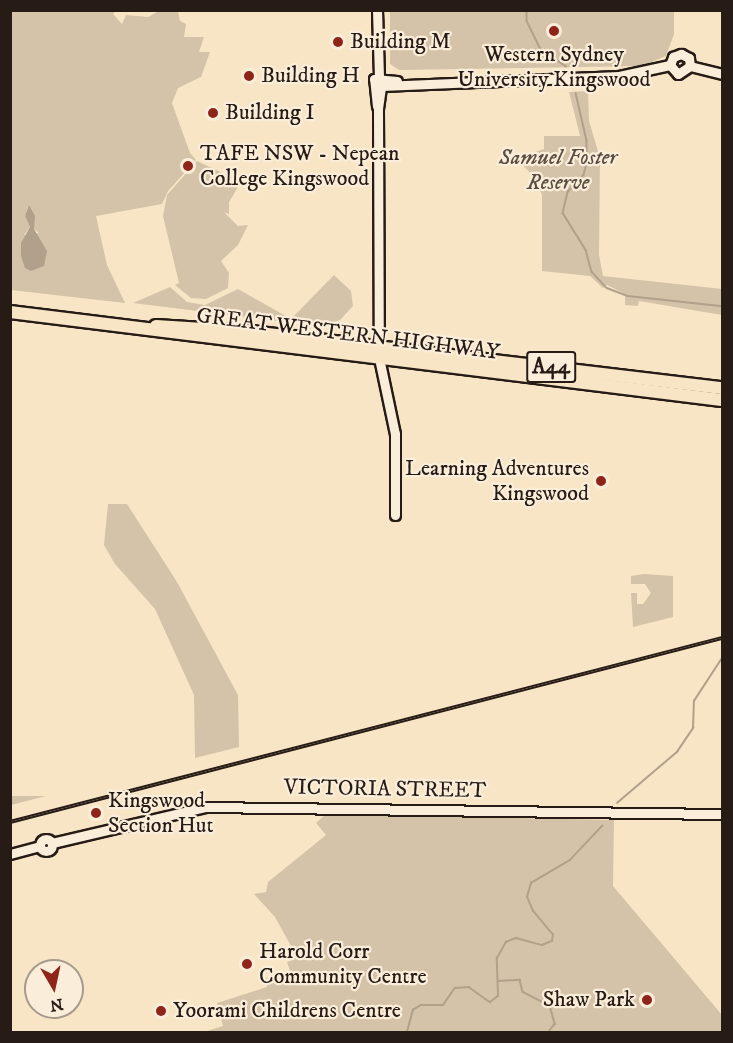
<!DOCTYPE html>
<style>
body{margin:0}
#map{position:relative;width:733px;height:1043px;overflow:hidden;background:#f8e5c6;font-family:"IM FELL DW Pica",serif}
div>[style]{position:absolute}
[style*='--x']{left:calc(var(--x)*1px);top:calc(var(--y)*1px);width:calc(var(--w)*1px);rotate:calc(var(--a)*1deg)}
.green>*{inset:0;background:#d4c3a8}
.water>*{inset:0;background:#b1a08a}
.stream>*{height:1.5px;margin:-0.75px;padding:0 0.75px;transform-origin:0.75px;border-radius:0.75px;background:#b1a08a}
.roads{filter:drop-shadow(2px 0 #271b16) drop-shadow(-2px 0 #271b16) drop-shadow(0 2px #271b16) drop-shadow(0 -2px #271b16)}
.secondary>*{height:9px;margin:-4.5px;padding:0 4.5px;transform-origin:4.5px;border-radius:4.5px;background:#faeeda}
.secondary>.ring{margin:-4.5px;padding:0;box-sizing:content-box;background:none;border:9px solid #faeeda;border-radius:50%}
.highway>*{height:12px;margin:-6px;padding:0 6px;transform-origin:6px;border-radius:6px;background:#f8e5c6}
.rail>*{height:4px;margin-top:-2px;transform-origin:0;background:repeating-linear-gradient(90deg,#faeeda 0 4.5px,#271b16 0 9px);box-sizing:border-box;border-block:2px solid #271b16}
.dots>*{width:16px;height:16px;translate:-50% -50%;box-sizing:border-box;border:3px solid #faeeda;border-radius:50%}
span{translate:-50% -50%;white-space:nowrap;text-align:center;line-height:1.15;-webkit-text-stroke:4.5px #faeeda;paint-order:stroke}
.shield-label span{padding:2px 4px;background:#faeeda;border:2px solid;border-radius:4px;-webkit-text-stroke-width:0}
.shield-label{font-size:21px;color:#271b16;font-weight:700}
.poi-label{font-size:22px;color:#271b16}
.left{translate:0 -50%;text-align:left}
.right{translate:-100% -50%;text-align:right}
.park-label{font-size:22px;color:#5b4d42;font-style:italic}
.street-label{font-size:22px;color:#271b16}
.frame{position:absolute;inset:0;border:12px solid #271b16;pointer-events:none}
.north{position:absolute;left:24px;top:959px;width:60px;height:60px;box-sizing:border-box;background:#faeeda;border:2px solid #a69a8c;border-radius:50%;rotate:171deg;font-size:16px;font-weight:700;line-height:24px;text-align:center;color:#271b16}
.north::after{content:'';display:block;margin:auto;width:21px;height:27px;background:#8f2418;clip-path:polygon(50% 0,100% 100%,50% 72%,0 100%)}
</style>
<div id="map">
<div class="green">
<div style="clip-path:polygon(evenodd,11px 11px,116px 11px,113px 14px,122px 24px,126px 15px,148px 17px,159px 11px,178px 11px,180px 21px,186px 24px,184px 37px,204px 37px,199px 52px,210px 52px,201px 77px,178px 88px,172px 103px,190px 153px,196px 160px,168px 191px,162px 204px,96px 216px,107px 265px,125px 303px,11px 290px,11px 11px,28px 207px,34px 229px,39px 233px,24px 235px,30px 227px,25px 216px,28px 207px)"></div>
<div style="clip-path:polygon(390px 11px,674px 11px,674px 34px,666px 56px,642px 66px,399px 70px,390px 64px)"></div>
<div style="clip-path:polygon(588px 91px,589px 121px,600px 158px,599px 255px,603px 276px,722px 289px,722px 315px,639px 301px,638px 306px,625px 305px,625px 294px,607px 285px,603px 288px,590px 276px,542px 271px,542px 195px,536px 179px,516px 158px,544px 149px,544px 136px,580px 136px,569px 92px)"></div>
<div style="clip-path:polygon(197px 161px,227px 175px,237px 172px,236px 181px,241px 182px,229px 202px,229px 214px,224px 212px,238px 226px,248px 225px,238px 245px,221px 261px,229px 273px,228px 288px,206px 299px,191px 298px,175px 285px,179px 283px,163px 216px,167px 195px)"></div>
<div style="clip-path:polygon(334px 275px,351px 291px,353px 306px,340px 320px,320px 326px,306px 319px,295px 323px,133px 303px,170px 287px,187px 302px,205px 305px,238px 289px,291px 319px)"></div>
<div style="clip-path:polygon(108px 504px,127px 504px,177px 582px,238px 695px,239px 747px,195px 758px,194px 695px,155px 609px,115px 564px,104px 545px)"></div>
<div style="clip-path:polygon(644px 574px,673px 576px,673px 617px,633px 627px,631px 593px,637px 593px,637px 604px,643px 604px,651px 593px,645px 584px,631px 584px,631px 576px)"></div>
<div style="clip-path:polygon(11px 796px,46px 796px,11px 805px)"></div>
<div style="clip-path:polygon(326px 814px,614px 820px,613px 886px,722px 1015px,722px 1032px,204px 1032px,223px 1026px,217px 1003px,267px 987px,265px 979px,290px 971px,287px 962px,295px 959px,291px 946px,275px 917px,254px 894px,266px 892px,268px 882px,326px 835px,316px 823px)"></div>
</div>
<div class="water">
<div style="clip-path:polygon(29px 205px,35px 216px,34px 229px,47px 251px,44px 266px,31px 271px,25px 268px,21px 256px,21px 243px,30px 227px,25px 216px)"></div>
</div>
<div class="stream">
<div style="--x:527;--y:10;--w:11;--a:90"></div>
<div style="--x:527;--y:21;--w:30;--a:64"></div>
<div style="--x:540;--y:48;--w:32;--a:35"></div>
<div style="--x:576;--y:93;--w:49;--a:77.1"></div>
<div style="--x:587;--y:141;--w:22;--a:90"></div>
<div style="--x:587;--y:163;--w:12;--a:104"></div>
<div style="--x:584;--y:175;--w:23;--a:133"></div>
<div style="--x:568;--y:192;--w:22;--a:103"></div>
<div style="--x:563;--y:213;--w:44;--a:58.1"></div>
<div style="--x:586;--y:250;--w:23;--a:75"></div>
<div style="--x:592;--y:272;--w:22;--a:47"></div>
<div style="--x:607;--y:288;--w:22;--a:21"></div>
<div style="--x:628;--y:296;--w:95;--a:6.1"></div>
<div style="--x:617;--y:803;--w:79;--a:-40.4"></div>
<div style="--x:677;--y:752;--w:29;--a:-56"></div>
<div style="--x:693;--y:728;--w:27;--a:-88"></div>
<div style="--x:694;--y:701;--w:51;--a:-56.9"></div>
<div style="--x:498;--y:981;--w:22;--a:-3"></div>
<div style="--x:520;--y:980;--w:12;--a:76"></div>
<div style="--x:523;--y:992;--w:30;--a:27"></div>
<div style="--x:550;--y:1006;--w:19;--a:74"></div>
<div style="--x:555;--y:1024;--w:10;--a:127"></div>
<div style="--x:407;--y:1032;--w:23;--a:-75"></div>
<div style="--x:413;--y:1010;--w:9;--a:-32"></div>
<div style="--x:421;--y:1005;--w:22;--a:0"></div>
<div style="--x:443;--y:1005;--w:21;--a:-55"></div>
<div style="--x:455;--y:988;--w:14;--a:-4"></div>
<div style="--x:469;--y:987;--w:26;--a:36"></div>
<div style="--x:490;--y:1002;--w:10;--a:-37"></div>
<div style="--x:498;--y:996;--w:38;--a:-92"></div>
<div style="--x:497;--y:958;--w:18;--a:-61"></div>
<div style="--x:506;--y:942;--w:11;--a:-22"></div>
<div style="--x:516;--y:938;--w:27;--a:15"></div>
<div style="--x:542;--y:945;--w:11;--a:-22"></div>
<div style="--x:552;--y:941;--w:6;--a:-81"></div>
<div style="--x:553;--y:935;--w:31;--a:-130"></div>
<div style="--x:533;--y:911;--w:15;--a:-113"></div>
<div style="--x:527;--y:897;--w:15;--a:-74"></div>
<div style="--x:531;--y:883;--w:45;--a:-30.5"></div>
<div style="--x:570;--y:860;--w:47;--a:-46.7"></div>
</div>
<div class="roads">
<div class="secondary">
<div style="--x:377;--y:10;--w:67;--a:88.3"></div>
<div style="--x:670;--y:65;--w:9;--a:-69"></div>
<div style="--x:673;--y:57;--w:9;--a:-21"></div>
<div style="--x:681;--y:54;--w:9;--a:27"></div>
<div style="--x:689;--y:58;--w:8;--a:83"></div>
<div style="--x:670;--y:65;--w:12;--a:48"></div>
<div style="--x:678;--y:74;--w:14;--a:-34"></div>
<div style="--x:690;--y:66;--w:33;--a:14"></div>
<div style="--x:382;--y:86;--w:237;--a:-2.4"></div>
<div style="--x:619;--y:76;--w:52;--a:-12.2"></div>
<div style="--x:381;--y:87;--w:22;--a:98"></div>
<div style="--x:378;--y:109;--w:249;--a:89.8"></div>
<div style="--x:379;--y:358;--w:78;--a:78.1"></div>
<div style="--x:395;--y:434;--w:81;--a:90"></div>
<div style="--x:377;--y:106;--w:27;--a:-96"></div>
<div style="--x:374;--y:79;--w:23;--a:5"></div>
<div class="ring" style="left:40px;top:839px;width:3px;height:3px"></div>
<div style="--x:52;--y:843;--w:158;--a:-13.2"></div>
<div style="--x:206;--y:807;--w:516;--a:0.78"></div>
<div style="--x:10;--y:854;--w:31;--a:-15"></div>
</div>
<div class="highway">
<div style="--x:10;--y:312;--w:717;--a:7.05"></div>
<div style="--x:156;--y:326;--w:95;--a:3.6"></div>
<div style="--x:251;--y:332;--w:474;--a:6.8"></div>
</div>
</div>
<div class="rail">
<div style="--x:10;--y:822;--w:735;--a:-14.49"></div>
</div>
<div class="dots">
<div style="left:554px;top:31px;background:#8f2418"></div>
<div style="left:338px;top:42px;background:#8f2418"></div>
<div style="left:249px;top:76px;background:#8f2418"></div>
<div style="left:213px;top:113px;background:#8f2418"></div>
<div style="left:188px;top:166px;background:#8f2418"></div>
<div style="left:601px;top:481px;background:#8f2418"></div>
<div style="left:96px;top:813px;background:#8f2418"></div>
<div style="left:247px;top:964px;background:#8f2418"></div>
<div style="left:647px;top:1000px;background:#8f2418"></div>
<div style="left:161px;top:1011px;background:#8f2418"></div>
</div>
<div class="shield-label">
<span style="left:551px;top:367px">A44</span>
</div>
<div class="poi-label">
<span class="left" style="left:350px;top:42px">Building M</span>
<span style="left:554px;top:67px">Western Sydney<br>University Kingswood</span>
<span class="left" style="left:261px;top:76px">Building H</span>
<span class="left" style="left:225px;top:113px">Building I</span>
<span class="left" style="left:200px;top:166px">TAFE NSW - Nepean<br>College Kingswood</span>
<span class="right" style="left:589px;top:481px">Learning Adventures<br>Kingswood</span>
<span class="left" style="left:108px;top:813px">Kingswood<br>Section Hut</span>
<span class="left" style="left:259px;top:964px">Harold Corr<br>Community Centre</span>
<span class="right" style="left:635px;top:1000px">Shaw Park</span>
<span class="left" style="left:173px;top:1011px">Yoorami Childrens Centre</span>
</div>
<div class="park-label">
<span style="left:558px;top:170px">Samuel Foster<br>Reserve</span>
</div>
<div class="street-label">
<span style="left:348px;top:334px;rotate:7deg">GREAT WESTERN HIGHWAY</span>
<span style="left:385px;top:789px;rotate:1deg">VICTORIA STREET</span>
</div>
<div class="frame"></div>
<div class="north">N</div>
</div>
